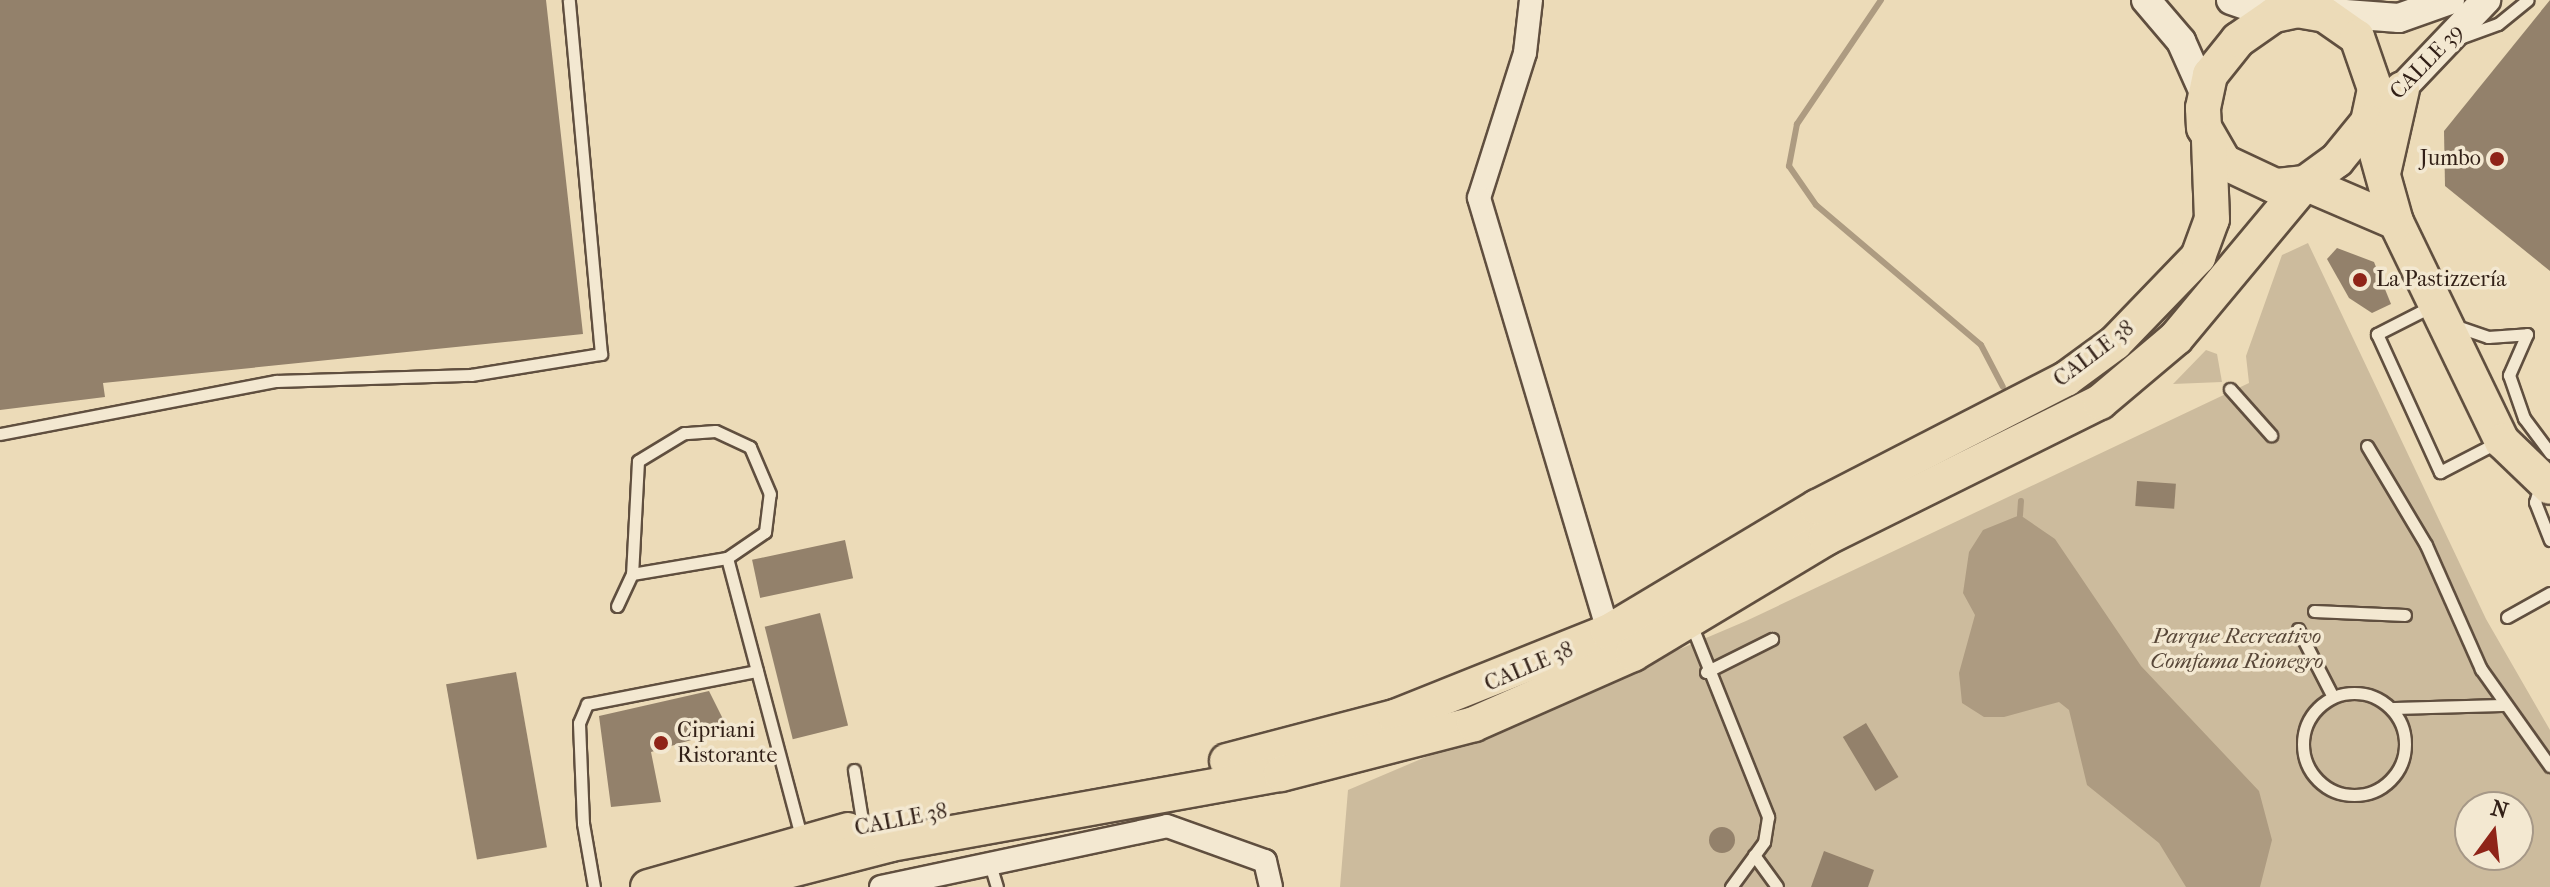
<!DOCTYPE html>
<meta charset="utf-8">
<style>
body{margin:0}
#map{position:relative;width:2550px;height:887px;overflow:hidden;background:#ecdbb8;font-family:"IM FELL French Canon",serif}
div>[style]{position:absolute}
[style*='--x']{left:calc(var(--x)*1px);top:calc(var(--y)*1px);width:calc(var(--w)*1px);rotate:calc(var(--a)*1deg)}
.green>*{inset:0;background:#ccbb9d}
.water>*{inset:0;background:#ad9b81}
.stream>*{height:6px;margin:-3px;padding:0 3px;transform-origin:3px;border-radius:3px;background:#ad9b81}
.building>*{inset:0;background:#93816b;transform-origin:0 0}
.round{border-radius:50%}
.roads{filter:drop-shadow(2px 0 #604f3f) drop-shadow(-2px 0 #604f3f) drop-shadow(0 2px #604f3f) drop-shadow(0 -2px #604f3f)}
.service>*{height:11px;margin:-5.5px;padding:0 5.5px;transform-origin:5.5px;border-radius:5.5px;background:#f3e8d1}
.service>.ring{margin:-5.5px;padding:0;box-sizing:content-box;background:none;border:11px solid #f3e8d1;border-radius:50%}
.minor>*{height:22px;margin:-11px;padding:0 11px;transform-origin:11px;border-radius:11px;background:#f3e8d1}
.tertiary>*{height:28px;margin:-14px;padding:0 14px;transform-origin:14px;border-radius:14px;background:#f3e8d1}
.primary>*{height:34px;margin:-17px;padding:0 17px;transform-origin:17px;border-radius:17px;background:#ecdbb8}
.dots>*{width:22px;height:22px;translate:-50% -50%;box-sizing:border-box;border:4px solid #f3e8d1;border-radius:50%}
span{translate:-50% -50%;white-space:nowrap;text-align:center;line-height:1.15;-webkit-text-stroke:7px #f3e8d1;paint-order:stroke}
.street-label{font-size:22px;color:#322017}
.poi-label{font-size:22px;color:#322017}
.right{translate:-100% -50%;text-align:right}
.left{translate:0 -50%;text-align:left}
.park-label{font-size:22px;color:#584738;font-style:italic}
.north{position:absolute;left:2454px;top:791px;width:80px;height:80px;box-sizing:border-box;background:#f3e8d1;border:2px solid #a69887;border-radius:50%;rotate:15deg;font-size:22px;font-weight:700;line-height:32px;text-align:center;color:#322017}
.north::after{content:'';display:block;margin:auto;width:28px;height:36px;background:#8f2418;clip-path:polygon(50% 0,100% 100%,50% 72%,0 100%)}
</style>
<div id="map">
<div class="green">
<div style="clip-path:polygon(evenodd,2308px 243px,2486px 619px,2550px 730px,2550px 887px,1340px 887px,1348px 790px,1746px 621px,2249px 383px,2246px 356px,2282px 255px,2308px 243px,2470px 807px,2518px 807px,2518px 855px,2470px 855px,2470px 807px)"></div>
<div style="clip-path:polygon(2206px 350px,2217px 354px,2222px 382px,2173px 384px)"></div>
</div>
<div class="water">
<div style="clip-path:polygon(2020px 515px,2055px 539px,2141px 666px,2259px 791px,2272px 840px,2260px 887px,2186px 887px,2159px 843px,2087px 785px,2069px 710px,2059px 702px,2004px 717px,1984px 717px,1962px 703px,1959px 673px,1975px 615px,1963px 593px,1969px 552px,1983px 530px)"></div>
</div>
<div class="stream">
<div style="--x:1881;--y:0;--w:150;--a:124.1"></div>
<div style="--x:1797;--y:124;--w:43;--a:100.8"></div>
<div style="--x:1789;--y:166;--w:47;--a:55.3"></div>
<div style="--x:1816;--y:205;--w:216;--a:40.3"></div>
<div style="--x:1981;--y:345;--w:47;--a:62.4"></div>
<div style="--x:2020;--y:515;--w:14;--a:-86"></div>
</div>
<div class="building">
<div style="clip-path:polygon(0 0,546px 0,583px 334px,103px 383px,105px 397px,0 410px)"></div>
<div style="clip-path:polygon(2550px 0,2550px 271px,2445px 186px,2444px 131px)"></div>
<div style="clip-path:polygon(2337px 248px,2374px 262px,2391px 304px,2372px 313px,2349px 298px,2327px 259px)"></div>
<div style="left:2137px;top:481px;width:39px;height:25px;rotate:4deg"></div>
<div style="left:845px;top:540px;width:39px;height:95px;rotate:78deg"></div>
<div style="left:820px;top:613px;width:116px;height:57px;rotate:76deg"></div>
<div style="left:516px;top:672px;width:178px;height:71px;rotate:80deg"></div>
<div style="clip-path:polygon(709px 691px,728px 729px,651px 752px,661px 802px,611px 807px,599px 716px)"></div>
<div style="left:1866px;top:723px;width:63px;height:27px;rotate:59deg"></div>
<div class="round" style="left:1709px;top:827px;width:26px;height:26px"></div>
<div style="clip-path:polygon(1824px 851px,1874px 870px,1868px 887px,1811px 887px)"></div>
</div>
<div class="roads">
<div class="service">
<div style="--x:2462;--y:37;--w:38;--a:-20"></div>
<div style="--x:2498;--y:24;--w:38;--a:-39"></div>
<div style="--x:2432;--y:306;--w:62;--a:153"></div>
<div style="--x:2377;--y:334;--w:152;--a:65.5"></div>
<div style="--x:2440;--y:472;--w:65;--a:-27.3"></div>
<div style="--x:2456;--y:326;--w:34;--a:19"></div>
<div style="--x:2488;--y:337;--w:39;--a:-4"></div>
<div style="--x:2527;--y:334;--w:45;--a:113.7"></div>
<div style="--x:2509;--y:375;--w:46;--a:70.8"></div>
<div style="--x:2524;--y:418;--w:44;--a:53.4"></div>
<div style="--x:2230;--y:389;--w:62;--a:48.3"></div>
<div style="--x:0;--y:434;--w:281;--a:-10.9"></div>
<div style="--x:276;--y:381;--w:195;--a:-1.8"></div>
<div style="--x:471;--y:375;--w:132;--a:-9.2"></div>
<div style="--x:601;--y:354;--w:355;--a:-95.2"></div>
<div style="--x:2367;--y:446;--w:115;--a:59.2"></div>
<div style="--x:2426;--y:545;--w:136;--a:66.1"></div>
<div style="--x:2481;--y:669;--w:119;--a:54.6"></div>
<div style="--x:2540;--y:486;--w:17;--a:107"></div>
<div style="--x:2535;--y:502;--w:41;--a:68.5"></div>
<div style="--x:727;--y:558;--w:292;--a:75.1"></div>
<div style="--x:617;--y:606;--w:35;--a:-65"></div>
<div style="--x:632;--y:574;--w:96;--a:-9.6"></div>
<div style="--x:727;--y:558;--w:46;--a:-34.4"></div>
<div style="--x:765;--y:532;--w:38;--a:-83"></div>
<div style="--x:770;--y:494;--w:51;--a:-113.1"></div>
<div style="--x:750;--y:447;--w:38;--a:-155"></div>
<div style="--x:715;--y:431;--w:31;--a:176"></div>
<div style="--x:684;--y:433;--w:54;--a:148.7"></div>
<div style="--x:638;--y:461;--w:113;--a:93"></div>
<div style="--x:2314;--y:611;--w:91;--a:2.5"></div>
<div style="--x:2507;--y:617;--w:49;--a:-29.2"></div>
<div style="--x:1691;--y:624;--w:208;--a:68.2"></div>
<div style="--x:1768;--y:817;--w:25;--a:99"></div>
<div style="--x:1764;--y:842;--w:56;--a:126.3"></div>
<div style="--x:2298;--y:629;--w:76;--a:62.8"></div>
<div style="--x:1706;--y:672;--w:74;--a:-26.6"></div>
<div class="ring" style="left:2303px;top:693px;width:91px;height:91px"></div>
<div style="--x:2391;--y:708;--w:114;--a:-1.5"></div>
<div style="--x:854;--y:770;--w:57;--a:80.9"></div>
<div style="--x:1754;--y:855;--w:39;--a:54"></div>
<div style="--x:989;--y:861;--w:27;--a:73"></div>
<div style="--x:594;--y:887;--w:65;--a:-99.8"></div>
<div style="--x:583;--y:823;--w:100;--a:-92.3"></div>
<div style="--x:579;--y:723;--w:21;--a:-67"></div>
<div style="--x:587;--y:704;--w:173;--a:-11"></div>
</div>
<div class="minor">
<div style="--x:1531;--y:0;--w:53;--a:96.5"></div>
<div style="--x:1525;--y:53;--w:152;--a:107.6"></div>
<div style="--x:1479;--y:198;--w:453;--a:73.4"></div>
<div style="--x:881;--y:887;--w:292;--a:-12"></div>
<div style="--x:1167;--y:826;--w:104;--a:19.7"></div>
<div style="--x:1265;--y:861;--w:27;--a:77"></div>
</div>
<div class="tertiary">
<div style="--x:2146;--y:0;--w:54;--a:49.5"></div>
<div style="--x:2181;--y:41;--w:59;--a:66"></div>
<div style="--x:2231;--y:0;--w:46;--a:19.2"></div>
<div style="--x:2319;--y:12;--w:80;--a:4.3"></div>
<div style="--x:2399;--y:18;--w:54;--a:-19.4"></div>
<div style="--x:2387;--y:104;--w:144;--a:-46.4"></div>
</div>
<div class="primary">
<div style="--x:2297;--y:10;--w:28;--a:10"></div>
<div style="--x:2325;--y:15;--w:39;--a:35"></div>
<div style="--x:2357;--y:37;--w:55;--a:70.9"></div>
<div style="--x:2375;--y:89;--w:34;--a:102"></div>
<div style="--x:2368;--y:122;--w:49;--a:129.2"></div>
<div style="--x:2337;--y:160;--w:39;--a:144"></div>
<div style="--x:2305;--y:183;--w:30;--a:174"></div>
<div style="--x:2275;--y:186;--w:56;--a:-154.8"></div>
<div style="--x:2224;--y:162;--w:39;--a:-120"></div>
<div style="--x:2204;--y:128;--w:20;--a:-93"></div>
<div style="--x:2203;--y:108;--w:34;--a:-78"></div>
<div style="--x:2210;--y:75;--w:45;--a:-51.3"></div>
<div style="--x:2238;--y:40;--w:44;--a:-34.8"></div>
<div style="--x:2274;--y:15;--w:24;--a:-12"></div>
<div style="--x:2368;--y:122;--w:104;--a:74.4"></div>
<div style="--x:2396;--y:222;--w:243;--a:64.2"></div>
<div style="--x:2502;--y:441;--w:66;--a:43.8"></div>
<div style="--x:2384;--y:169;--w:82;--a:-77.3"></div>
<div style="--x:1227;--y:761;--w:174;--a:-14.7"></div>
<div style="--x:1395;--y:717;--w:229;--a:-21.8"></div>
<div style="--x:1608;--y:632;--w:244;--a:-30.9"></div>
<div style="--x:1817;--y:507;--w:280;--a:-27.2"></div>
<div style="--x:2066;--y:379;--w:61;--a:-36.3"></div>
<div style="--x:2115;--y:343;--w:120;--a:-46"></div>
<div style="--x:2198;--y:257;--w:40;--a:-69.8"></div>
<div style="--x:2212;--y:219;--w:78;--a:-92.2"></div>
<div style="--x:648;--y:887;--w:208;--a:-15.9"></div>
<div style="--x:725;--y:887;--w:171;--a:-14.5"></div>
<div style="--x:891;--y:844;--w:396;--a:-10.2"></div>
<div style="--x:1281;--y:774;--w:199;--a:-14.5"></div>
<div style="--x:1474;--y:724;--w:174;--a:-23.8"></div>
<div style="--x:1633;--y:654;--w:225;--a:-31"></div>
<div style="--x:1826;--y:538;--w:306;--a:-26.4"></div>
<div style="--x:2100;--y:402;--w:99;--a:-40.1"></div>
<div style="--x:2176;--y:338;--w:202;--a:-50.2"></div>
<div style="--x:2305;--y:183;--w:99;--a:23.2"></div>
</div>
</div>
<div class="dots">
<div style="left:2497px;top:159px;background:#8f2418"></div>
<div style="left:2360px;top:280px;background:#8f2418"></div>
<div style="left:661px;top:743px;background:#8f2418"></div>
</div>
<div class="street-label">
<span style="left:2427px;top:62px;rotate:-46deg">CALLE 39</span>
<span style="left:2094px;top:354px;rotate:-37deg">CALLE 38</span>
<span style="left:1529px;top:667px;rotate:-23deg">CALLE 38</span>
<span style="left:901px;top:820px;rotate:-11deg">CALLE 38</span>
</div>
<div class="poi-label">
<span class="right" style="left:2481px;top:159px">Jumbo</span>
<span class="left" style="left:2376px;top:280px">La Pastizzería</span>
<span class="left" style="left:677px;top:743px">Cipriani<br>Ristorante</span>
</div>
<div class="park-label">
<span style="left:2237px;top:649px">Parque Recreativo<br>Comfama Rionegro</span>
</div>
<div class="north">N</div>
</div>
